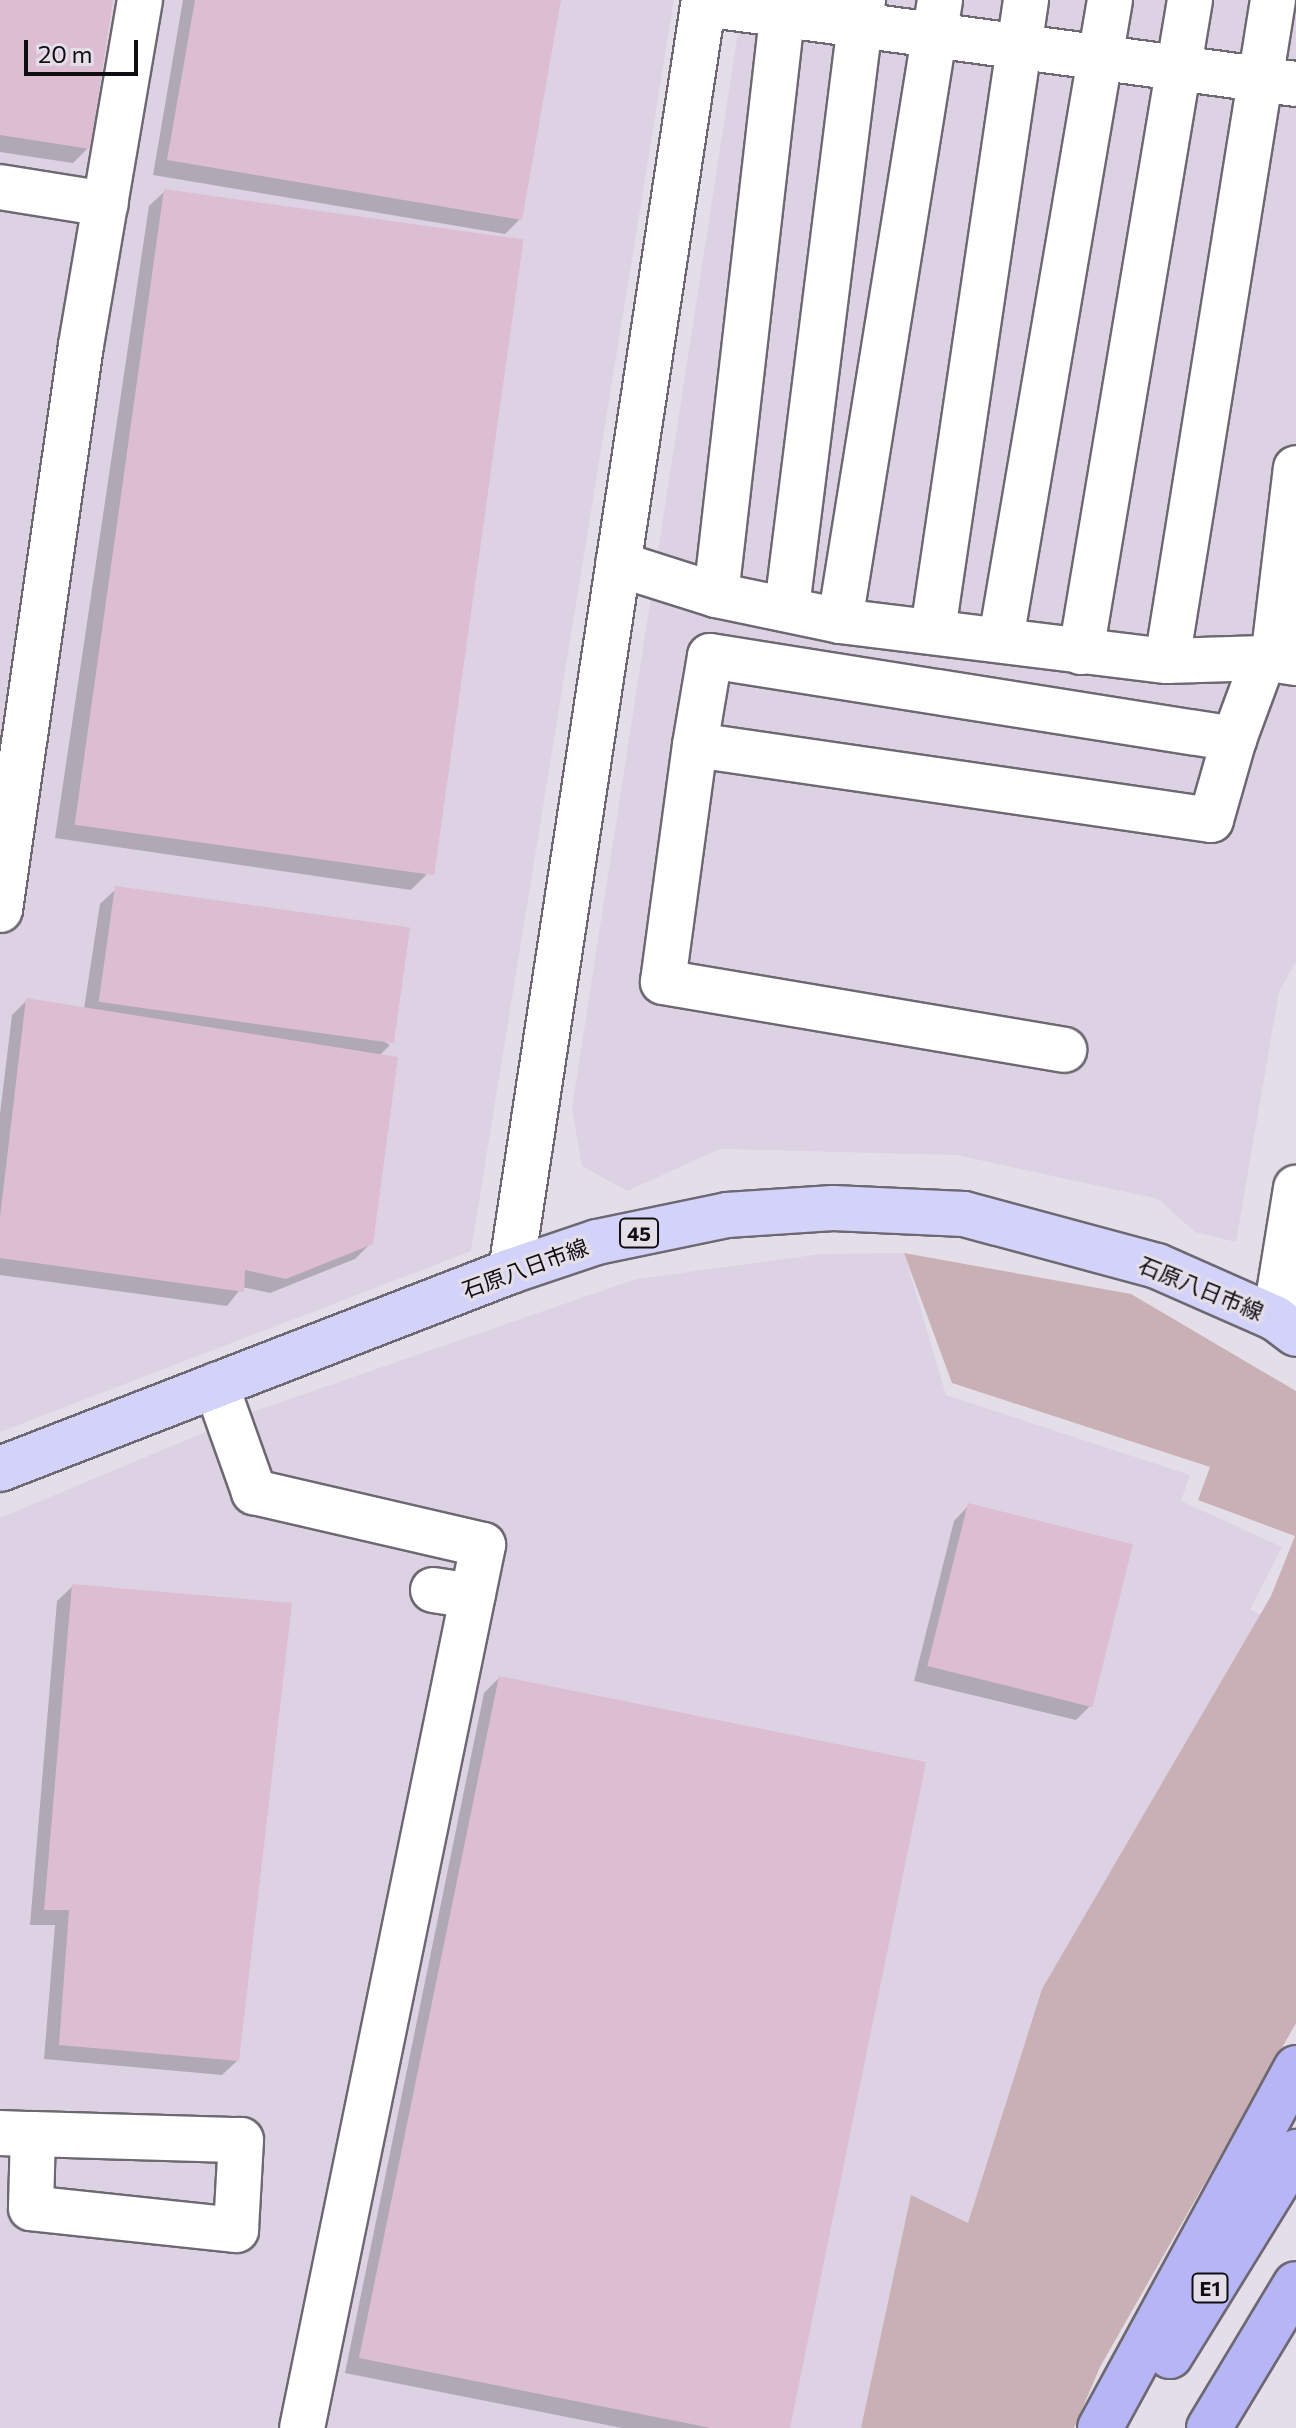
<!DOCTYPE html>
<meta charset="utf-8">
<style>
body{margin:0}
#map{position:relative;width:1296px;height:2428px;overflow:hidden;background:#e4dee9;font-family:Commissioner,"Noto Sans JP",sans-serif}
div>[style]{position:absolute}
[style*='--x']{left:calc(var(--x)*1px);top:calc(var(--y)*1px);width:calc(var(--w)*1px);rotate:calc(var(--a)*1deg)}
.built>*{inset:0;background:#dcd2e3}
.green>*{inset:0;background:#c9b0b5}
.shadow>*{inset:0;background:#0003}
.building>*{inset:0;background:#dcbdd2;transform-origin:0 0}
.roads{filter:drop-shadow(2px 0 #6d6871) drop-shadow(-2px 0 #6d6871) drop-shadow(0 2px #6d6871) drop-shadow(0 -2px #6d6871)}
.minor>*{height:44px;margin:-22px;padding:0 22px;transform-origin:22px;border-radius:22px;background:#fff}
.major>*{height:44px;margin:-22px;padding:0 22px;transform-origin:22px;border-radius:22px;background:#d3d3fa}
.highway>*{height:44px;margin:-22px;padding:0 22px;transform-origin:22px;border-radius:22px;background:#b6b5f6}
span{translate:-50% -50%;white-space:nowrap;text-align:center;line-height:1.15;-webkit-text-stroke:6px #e4dee9;paint-order:stroke}
.shield-label span{padding:2px 6px;background:#e4dee9;border:2px solid;border-radius:6px;-webkit-text-stroke-width:0}
.shield-label{font-size:20px;color:#100e12;font-weight:700}
.street-label{font-size:22px;color:#100e12}
.scale{position:absolute;left:24px;top:40px;width:114px;height:36px;box-sizing:border-box;border:4px solid #100e12;border-top:0;padding-left:10px;font-size:24px;line-height:28px;white-space:nowrap;color:#100e12;-webkit-text-stroke:6px #e4dee9;paint-order:stroke}
</style>
<div id="map">
<div class="built">
<div style="clip-path:polygon(0 0,674px 0,471px 1251px,0 1432px)"></div>
<div style="clip-path:polygon(743px 0,1296px 0,1296px 961px,1279px 992px,1236px 1242px,1195px 1232px,1158px 1199px,956px 1155px,720px 1149px,627px 1191px,582px 1166px,572px 1108px)"></div>
<div style="clip-path:polygon(904px 1253px,946px 1395px,1190px 1475px,1181px 1501px,1282px 1547px,1250px 1610px,1296px 1628px,999px 2428px,0 2428px,0 1518px,258px 1410px,636px 1279px,821px 1254px)"></div>
</div>
<div class="green">
<div style="clip-path:polygon(904px 1253px,1131px 1294px,1296px 1391px,1296px 2023px,1100px 2367px,1074px 2428px,861px 2428px,911px 2195px,968px 2223px,1042px 1989px,1271px 1596px,1295px 1536px,1198px 1500px,1210px 1467px,952px 1383px)"></div>
</div>
<div class="shadow">
<div style="clip-path:polygon(0 0,111px 0,88px 148px,73px 163px,0 152px)"></div>
<div style="clip-path:polygon(183px 0,559px 0,520px 219px,505px 234px,153px 175px)"></div>
<div style="clip-path:polygon(165px 191px,426px 875px,411px 890px,55px 838px,149px 206px)"></div>
<div style="clip-path:polygon(116px 889px,390px 1045px,379px 1056px,371px 1243px,355px 1259px,270px 1293px,242px 1287px,227px 1306px,0 1275px,0 1114px,12px 1015px,27px 1000px,84px 1009px,100px 904px)"></div>
<div style="clip-path:polygon(969px 1505px,1091px 1705px,1076px 1720px,914px 1681px,954px 1521px)"></div>
<div style="clip-path:polygon(73px 1586px,238px 2060px,222px 2075px,44px 2059px,55px 1925px,30px 1925px,57px 1601px)"></div>
<div style="clip-path:polygon(499px 1678px,788px 2428px,622px 2428px,345px 2373px,484px 1693px)"></div>
</div>
<div class="building">
<div style="clip-path:polygon(0 0,113px 0,90px 149px,0 135px)"></div>
<div style="clip-path:polygon(195px 0,561px 0,522px 220px,167px 160px)"></div>
<div style="left:164px;top:189px;width:363px;height:642px;rotate:8deg"></div>
<div style="left:115px;top:886px;width:298px;height:117px;rotate:8deg"></div>
<div style="clip-path:polygon(26px 998px,398px 1057px,373px 1244px,286px 1279px,245px 1270px,244px 1292px,0 1258px,0 1217px)"></div>
<div style="left:968px;top:1503px;width:170px;height:168px;rotate:14deg"></div>
<div style="clip-path:polygon(72px 1584px,292px 1603px,239px 2061px,59px 2045px,69px 1910px,44px 1910px)"></div>
<div style="clip-path:polygon(499px 1676px,926px 1762px,790px 2428px,711px 2428px,359px 2358px)"></div>
</div>
<div class="roads">
<div class="minor">
<div style="--x:704;--y:4;--w:597;--a:7.7"></div>
<div style="--x:0;--y:187;--w:107;--a:9.1"></div>
<div style="--x:618;--y:564;--w:103;--a:17.6"></div>
<div style="--x:716;--y:595;--w:127;--a:11.8"></div>
<div style="--x:840;--y:621;--w:329;--a:7"></div>
<div style="--x:1167;--y:661;--w:97;--a:-1.8"></div>
<div style="--x:1264;--y:658;--w:32;--a:9"></div>
<div style="--x:716;--y:595;--w:599;--a:-83.48"></div>
<div style="--x:787;--y:607;--w:612;--a:-82.86"></div>
<div style="--x:840;--y:621;--w:629;--a:-80.85"></div>
<div style="--x:933;--y:630;--w:637;--a:-81.6"></div>
<div style="--x:1001;--y:639;--w:648;--a:-80.32"></div>
<div style="--x:1081;--y:652;--w:661;--a:-80.51"></div>
<div style="--x:710;--y:656;--w:531;--a:9"></div>
<div style="--x:1234;--y:739;--w:84;--a:105.9"></div>
<div style="--x:1211;--y:820;--w:521;--a:-171.73"></div>
<div style="--x:695;--y:745;--w:90;--a:-80.4"></div>
<div style="--x:1273;--y:660;--w:193;--a:-83.2"></div>
<div style="--x:1167;--y:661;--w:669;--a:-80.89"></div>
<div style="--x:1234;--y:739;--w:86;--a:-69.7"></div>
<div style="--x:695;--y:745;--w:239;--a:97.7"></div>
<div style="--x:663;--y:982;--w:407;--a:9.6"></div>
<div style="--x:0;--y:910;--w:571;--a:-81.84"></div>
<div style="--x:81;--y:345;--w:350;--a:-80.3"></div>
<div style="--x:511;--y:1271;--w:1286;--a:-81.37"></div>
<div style="--x:1275;--y:1318;--w:132;--a:-80.8"></div>
<div style="--x:216;--y:1385;--w:114;--a:70.4"></div>
<div style="--x:254;--y:1492;--w:235;--a:13"></div>
<div style="--x:483;--y:1545;--w:901;--a:101.58"></div>
<div style="--x:433;--y:1590;--w:40;--a:8.5"></div>
<div style="--x:0;--y:2133;--w:33;--a:2"></div>
<div style="--x:33;--y:2134;--w:208;--a:1.7"></div>
<div style="--x:241;--y:2140;--w:90;--a:93.2"></div>
<div style="--x:236;--y:2230;--w:206;--a:-173.9"></div>
<div style="--x:31;--y:2208;--w:74;--a:-88.5"></div>
</div>
<div class="major">
<div style="--x:0;--y:1469;--w:548;--a:-21.18"></div>
<div style="--x:511;--y:1271;--w:91;--a:-18.6"></div>
<div style="--x:597;--y:1242;--w:133;--a:-11.7"></div>
<div style="--x:727;--y:1215;--w:106;--a:-3.8"></div>
<div style="--x:833;--y:1208;--w:131;--a:2.6"></div>
<div style="--x:964;--y:1214;--w:200;--a:15.1"></div>
<div style="--x:1157;--y:1266;--w:129;--a:23.8"></div>
<div style="--x:1275;--y:1318;--w:26;--a:37"></div>
</div>
<div class="highway">
<div style="--x:1170;--y:2356;--w:240;--a:-58.3"></div>
<div style="--x:1100;--y:2428;--w:410;--a:-61.4"></div>
<div style="--x:1209;--y:2428;--w:168;--a:-58.9"></div>
</div>
</div>
<div class="shield-label">
<span style="left:639px;top:1233px">45</span>
<span style="left:1210px;top:2288px">E1</span>
</div>
<div class="street-label">
<span style="left:525px;top:1268px;rotate:-20deg">石原八日市線</span>
<span style="left:1201px;top:1288px;rotate:22deg">石原八日市線</span>
</div>
<div class="scale">20 m</div>
</div>
